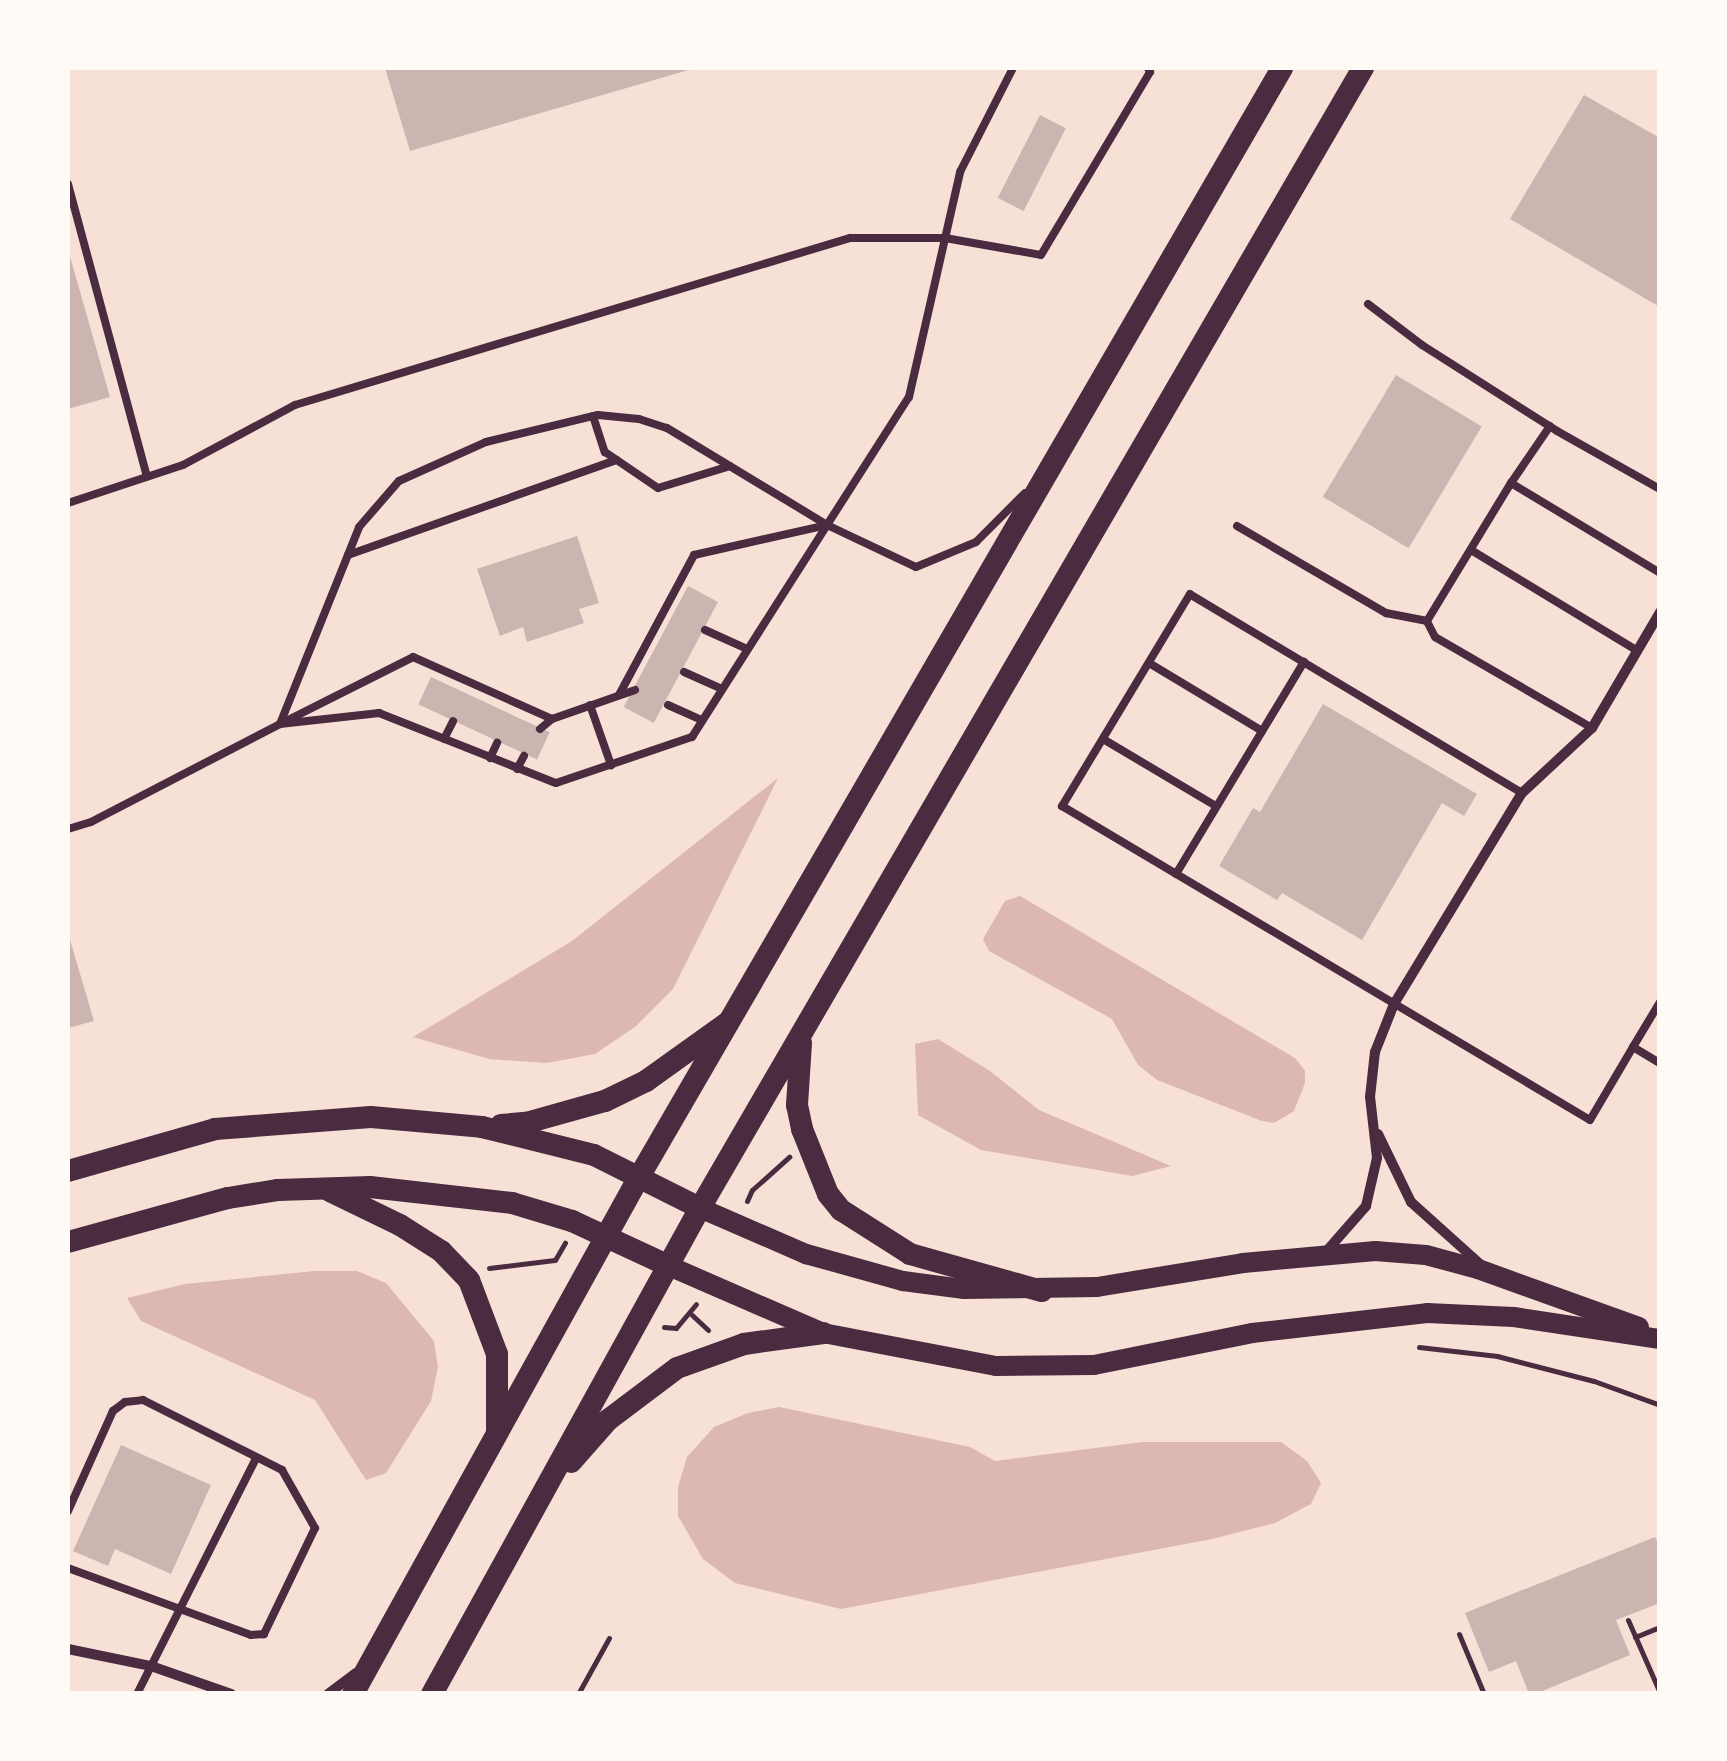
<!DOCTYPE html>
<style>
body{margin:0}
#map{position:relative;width:1727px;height:1761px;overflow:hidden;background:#f7e1d7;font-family:Karla,sans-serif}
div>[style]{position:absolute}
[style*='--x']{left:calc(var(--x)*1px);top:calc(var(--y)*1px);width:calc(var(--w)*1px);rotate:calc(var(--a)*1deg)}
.water>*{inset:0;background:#dcb8b0}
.building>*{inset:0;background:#ccb4b1;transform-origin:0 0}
.path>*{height:5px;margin:-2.5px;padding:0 2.5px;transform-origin:2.5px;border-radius:2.5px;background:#4a2c40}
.service>*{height:8px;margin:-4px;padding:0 4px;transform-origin:4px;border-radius:4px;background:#4a2c40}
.minor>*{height:10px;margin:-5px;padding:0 5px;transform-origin:5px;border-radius:5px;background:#4a2c40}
.secondary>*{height:20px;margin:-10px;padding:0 10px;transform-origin:10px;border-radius:10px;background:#4a2c40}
.primary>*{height:22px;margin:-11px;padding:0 11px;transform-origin:11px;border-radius:11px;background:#4a2c40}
span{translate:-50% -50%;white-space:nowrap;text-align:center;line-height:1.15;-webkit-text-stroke:10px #fffaf5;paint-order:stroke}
.frame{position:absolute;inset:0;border:70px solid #fffaf5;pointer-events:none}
</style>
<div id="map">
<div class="water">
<div style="clip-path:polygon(778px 778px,673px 989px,635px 1027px,595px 1054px,547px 1063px,489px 1059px,413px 1037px,572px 941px)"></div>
<div style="clip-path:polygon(1020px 896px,1295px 1058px,1305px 1071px,1305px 1083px,1294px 1111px,1274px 1123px,1262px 1121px,1157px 1080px,1138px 1065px,1112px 1019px,989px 951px,983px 939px,1005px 901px)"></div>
<div style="clip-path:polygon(938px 1039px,990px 1071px,1039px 1110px,1171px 1166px,1132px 1176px,981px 1150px,918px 1115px,915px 1044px)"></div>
<div style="clip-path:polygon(315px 1271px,357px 1271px,386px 1283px,434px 1341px,438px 1367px,431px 1401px,386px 1473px,366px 1480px,315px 1400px,141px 1321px,127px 1298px,185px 1284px)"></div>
<div style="clip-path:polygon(779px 1407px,970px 1447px,995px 1461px,1142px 1442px,1281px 1442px,1307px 1461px,1321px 1483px,1311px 1504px,1275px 1523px,1212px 1539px,841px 1609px,735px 1583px,703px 1559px,678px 1516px,678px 1487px,687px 1457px,714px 1427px,748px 1413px)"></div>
</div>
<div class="building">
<div style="clip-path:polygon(385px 68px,692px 68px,692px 69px,410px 151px)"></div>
<div style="clip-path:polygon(1584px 95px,1660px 138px,1658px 306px,1510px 219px)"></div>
<div style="left:1040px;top:115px;width:29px;height:93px;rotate:27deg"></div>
<div style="clip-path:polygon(69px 253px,110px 397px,68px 409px,68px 253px)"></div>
<div style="left:1396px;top:375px;width:100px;height:142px;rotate:31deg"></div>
<div style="clip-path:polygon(577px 536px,599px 603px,579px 609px,584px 623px,527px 642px,523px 627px,500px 636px,477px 569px)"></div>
<div style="left:688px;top:586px;width:34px;height:137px;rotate:28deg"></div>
<div style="left:431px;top:677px;width:131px;height:30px;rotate:25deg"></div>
<div style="clip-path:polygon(1323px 704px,1477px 794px,1464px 816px,1442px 803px,1362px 940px,1282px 893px,1277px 900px,1219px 866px,1253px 808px,1260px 812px)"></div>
<div style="clip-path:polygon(68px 933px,94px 1021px,68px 1028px)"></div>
<div style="clip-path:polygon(121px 1445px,211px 1485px,171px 1574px,115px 1549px,108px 1566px,73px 1551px)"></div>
<div style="clip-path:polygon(1655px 1537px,1660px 1548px,1660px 1603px,1616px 1620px,1630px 1655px,1535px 1694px,1529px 1694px,1516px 1661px,1489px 1672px,1465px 1613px)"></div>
</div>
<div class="path">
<div style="--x:747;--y:1201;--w:12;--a:-66"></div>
<div style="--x:752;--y:1190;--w:50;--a:-41.7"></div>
<div style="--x:489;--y:1268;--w:66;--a:-6.9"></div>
<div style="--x:555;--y:1260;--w:20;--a:-60"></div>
<div style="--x:692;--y:1315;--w:22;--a:43"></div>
<div style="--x:664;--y:1327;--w:12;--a:5"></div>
<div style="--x:676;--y:1328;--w:31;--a:-50"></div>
<div style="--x:1419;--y:1347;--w:79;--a:6.6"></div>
<div style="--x:1497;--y:1356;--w:100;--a:14.5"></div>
<div style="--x:1594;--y:1381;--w:70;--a:20"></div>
<div style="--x:1628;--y:1620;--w:80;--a:66.3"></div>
<div style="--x:1459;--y:1634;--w:65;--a:67.4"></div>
<div style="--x:1635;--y:1637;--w:27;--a:-22"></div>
<div style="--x:578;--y:1694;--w:64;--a:-61"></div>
</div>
<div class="service">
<div style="--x:68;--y:184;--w:303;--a:74.9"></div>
<div style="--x:1368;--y:304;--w:68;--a:37.2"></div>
<div style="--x:1422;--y:345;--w:160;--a:32.5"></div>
<div style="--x:1557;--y:431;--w:118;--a:29.4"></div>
<div style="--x:593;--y:416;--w:38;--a:72"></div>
<div style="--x:605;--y:452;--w:64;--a:34.2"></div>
<div style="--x:658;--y:488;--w:75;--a:-17"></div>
<div style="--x:1511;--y:483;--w:69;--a:-55.6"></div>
<div style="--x:68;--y:503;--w:121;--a:-18.3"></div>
<div style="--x:183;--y:465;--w:127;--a:-28.2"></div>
<div style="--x:295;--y:405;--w:580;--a:-16.75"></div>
<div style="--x:850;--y:238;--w:95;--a:0"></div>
<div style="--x:945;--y:238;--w:97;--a:10"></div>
<div style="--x:1041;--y:255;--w:213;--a:-59.2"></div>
<div style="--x:1150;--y:72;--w:4;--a:-117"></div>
<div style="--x:1237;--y:526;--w:173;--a:30.3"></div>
<div style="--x:1386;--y:613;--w:42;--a:11"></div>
<div style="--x:1471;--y:550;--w:195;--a:31.2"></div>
<div style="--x:348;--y:555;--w:285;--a:-19.5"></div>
<div style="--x:705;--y:630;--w:46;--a:24.3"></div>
<div style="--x:1149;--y:663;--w:132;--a:31"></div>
<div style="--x:684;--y:672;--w:42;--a:24.1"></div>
<div style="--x:619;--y:695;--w:159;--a:-61.8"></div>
<div style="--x:694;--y:555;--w:136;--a:-12.7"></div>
<div style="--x:827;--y:525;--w:98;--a:25.3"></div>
<div style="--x:916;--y:567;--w:65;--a:-22.6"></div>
<div style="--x:976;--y:542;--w:69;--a:-45"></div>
<div style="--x:590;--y:705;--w:64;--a:70.7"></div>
<div style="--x:668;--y:705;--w:37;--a:24"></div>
<div style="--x:288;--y:720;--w:140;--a:-26.7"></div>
<div style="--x:413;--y:657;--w:152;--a:24"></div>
<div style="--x:280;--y:724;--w:100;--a:-6.3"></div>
<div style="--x:379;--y:713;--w:190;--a:21.6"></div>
<div style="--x:556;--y:783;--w:144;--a:-18.7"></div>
<div style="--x:692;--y:737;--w:251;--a:-57.5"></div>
<div style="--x:1592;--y:728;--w:181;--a:-149.9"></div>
<div style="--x:1435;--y:637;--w:18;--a:-117"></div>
<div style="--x:1427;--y:621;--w:162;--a:-58.7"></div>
<div style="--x:1511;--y:483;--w:174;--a:31.1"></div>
<div style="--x:540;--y:729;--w:16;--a:-40"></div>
<div style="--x:552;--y:719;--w:88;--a:-19.3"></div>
<div style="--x:444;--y:739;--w:20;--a:-63"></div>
<div style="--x:1103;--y:739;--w:131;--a:30.7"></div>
<div style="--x:490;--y:758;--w:17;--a:-65"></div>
<div style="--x:517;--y:769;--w:15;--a:-62"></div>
<div style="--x:1522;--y:793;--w:387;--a:-149.1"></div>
<div style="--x:1190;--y:594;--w:248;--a:121.1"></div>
<div style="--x:1062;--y:806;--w:614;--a:30.74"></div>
<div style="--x:1590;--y:1120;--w:85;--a:-59.5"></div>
<div style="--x:68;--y:829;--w:24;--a:-17"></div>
<div style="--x:91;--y:822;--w:213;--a:-27.4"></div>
<div style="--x:280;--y:724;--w:212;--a:-68.1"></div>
<div style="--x:359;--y:527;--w:61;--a:-49"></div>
<div style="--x:399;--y:481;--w:95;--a:-24.1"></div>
<div style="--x:486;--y:442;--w:115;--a:-13.6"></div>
<div style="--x:598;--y:415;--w:41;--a:5.6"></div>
<div style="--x:639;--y:419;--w:29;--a:18"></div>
<div style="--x:667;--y:428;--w:187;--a:31.2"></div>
<div style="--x:827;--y:525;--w:152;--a:-57.4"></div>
<div style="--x:909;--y:397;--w:231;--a:-77.2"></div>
<div style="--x:960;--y:172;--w:117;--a:-63"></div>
<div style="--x:1176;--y:874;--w:248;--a:-58.9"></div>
<div style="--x:1660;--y:1002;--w:52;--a:121"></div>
<div style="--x:1633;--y:1047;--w:31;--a:31"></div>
<div style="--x:68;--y:1511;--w:110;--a:-65.8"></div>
<div style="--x:113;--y:1411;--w:15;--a:-37"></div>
<div style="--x:125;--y:1402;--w:18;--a:-6"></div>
<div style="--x:143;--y:1400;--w:156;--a:26.7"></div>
<div style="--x:282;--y:1470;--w:67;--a:60.4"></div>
<div style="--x:315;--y:1528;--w:118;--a:115.7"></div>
<div style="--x:264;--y:1634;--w:13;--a:176"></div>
<div style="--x:251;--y:1635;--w:195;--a:-159.9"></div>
<div style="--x:137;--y:1694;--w:264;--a:-63.2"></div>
</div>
<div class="minor">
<div style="--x:1378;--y:1134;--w:76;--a:64.1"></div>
<div style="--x:1411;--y:1202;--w:93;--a:41.9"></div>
<div style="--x:1324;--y:1254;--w:64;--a:-48.8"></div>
<div style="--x:1366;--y:1206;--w:49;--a:-77.1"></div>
<div style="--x:1377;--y:1158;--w:61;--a:-96.5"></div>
<div style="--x:1370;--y:1097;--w:45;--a:-83.7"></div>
<div style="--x:1375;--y:1052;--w:52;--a:-68.4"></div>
<div style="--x:1394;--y:1004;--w:247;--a:-58.8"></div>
<div style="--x:1522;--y:793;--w:96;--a:-42.9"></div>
<div style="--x:1592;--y:728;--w:134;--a:-59.6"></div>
<div style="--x:68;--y:1649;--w:85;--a:11.6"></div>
<div style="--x:151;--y:1666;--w:85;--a:19.3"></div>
<div style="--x:328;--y:1694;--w:35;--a:-37"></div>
</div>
<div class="secondary">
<div style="--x:700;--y:1208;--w:116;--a:23.5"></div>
<div style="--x:806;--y:1254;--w:101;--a:15.6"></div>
<div style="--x:903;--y:1281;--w:62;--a:7.5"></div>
<div style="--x:964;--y:1289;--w:133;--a:-0.9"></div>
<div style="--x:1097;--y:1287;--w:148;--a:-9.3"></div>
<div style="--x:1243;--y:1263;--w:133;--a:-5.2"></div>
<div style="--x:1375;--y:1251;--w:51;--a:4.5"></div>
<div style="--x:1426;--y:1255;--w:54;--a:15.1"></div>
<div style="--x:1478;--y:1269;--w:171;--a:19.8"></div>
<div style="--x:669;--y:1266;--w:168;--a:23.5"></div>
<div style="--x:823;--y:1333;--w:176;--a:10.8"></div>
<div style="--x:996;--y:1366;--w:98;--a:-0.6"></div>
<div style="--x:1094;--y:1365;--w:161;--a:-11.4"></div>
<div style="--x:1252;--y:1333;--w:176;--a:-6.5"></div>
<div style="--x:1427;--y:1313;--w:87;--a:2.6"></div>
<div style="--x:1514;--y:1317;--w:148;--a:8.6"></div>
</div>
<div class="primary">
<div style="--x:801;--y:1043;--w:62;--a:93.7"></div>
<div style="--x:797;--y:1105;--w:25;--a:78"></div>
<div style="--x:802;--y:1129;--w:70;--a:68.2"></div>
<div style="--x:828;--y:1194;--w:21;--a:51"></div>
<div style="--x:841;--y:1210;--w:82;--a:32.5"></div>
<div style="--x:910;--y:1254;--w:137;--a:15.7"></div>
<div style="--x:501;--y:1125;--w:25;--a:-5"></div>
<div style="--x:526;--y:1123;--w:82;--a:-15.6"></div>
<div style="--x:605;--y:1101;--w:46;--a:-26"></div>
<div style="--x:646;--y:1081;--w:100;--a:-35.6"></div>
<div style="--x:68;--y:1171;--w:153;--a:-15.9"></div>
<div style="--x:215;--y:1129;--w:156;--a:-4.4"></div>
<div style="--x:371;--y:1117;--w:111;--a:5.1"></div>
<div style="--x:482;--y:1127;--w:115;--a:14"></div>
<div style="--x:594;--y:1155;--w:119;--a:26.6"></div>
<div style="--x:330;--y:1191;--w:78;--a:25.9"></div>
<div style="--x:400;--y:1225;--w:49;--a:32.4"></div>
<div style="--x:441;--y:1251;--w:40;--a:46"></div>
<div style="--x:469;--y:1280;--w:79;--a:69.3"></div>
<div style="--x:497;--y:1354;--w:77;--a:90"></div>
<div style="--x:68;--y:1242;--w:166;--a:-15.4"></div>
<div style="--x:228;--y:1198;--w:51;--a:-9.1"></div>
<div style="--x:278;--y:1190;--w:92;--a:-1.9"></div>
<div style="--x:370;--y:1187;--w:143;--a:6.4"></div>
<div style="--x:512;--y:1203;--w:63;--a:16.7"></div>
<div style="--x:572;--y:1221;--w:107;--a:24.9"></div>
<div style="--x:571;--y:1462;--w:56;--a:-48.6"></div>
<div style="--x:608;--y:1420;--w:86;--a:-37"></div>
<div style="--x:677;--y:1368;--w:71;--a:-19.7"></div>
<div style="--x:744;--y:1344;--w:80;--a:-7.9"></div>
<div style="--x:353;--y:1694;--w:591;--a:-61.05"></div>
<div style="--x:639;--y:1177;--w:1282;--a:-59.89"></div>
<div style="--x:432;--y:1694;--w:555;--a:-61.13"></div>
<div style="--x:700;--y:1208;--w:1319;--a:-59.82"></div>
</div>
<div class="frame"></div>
</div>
